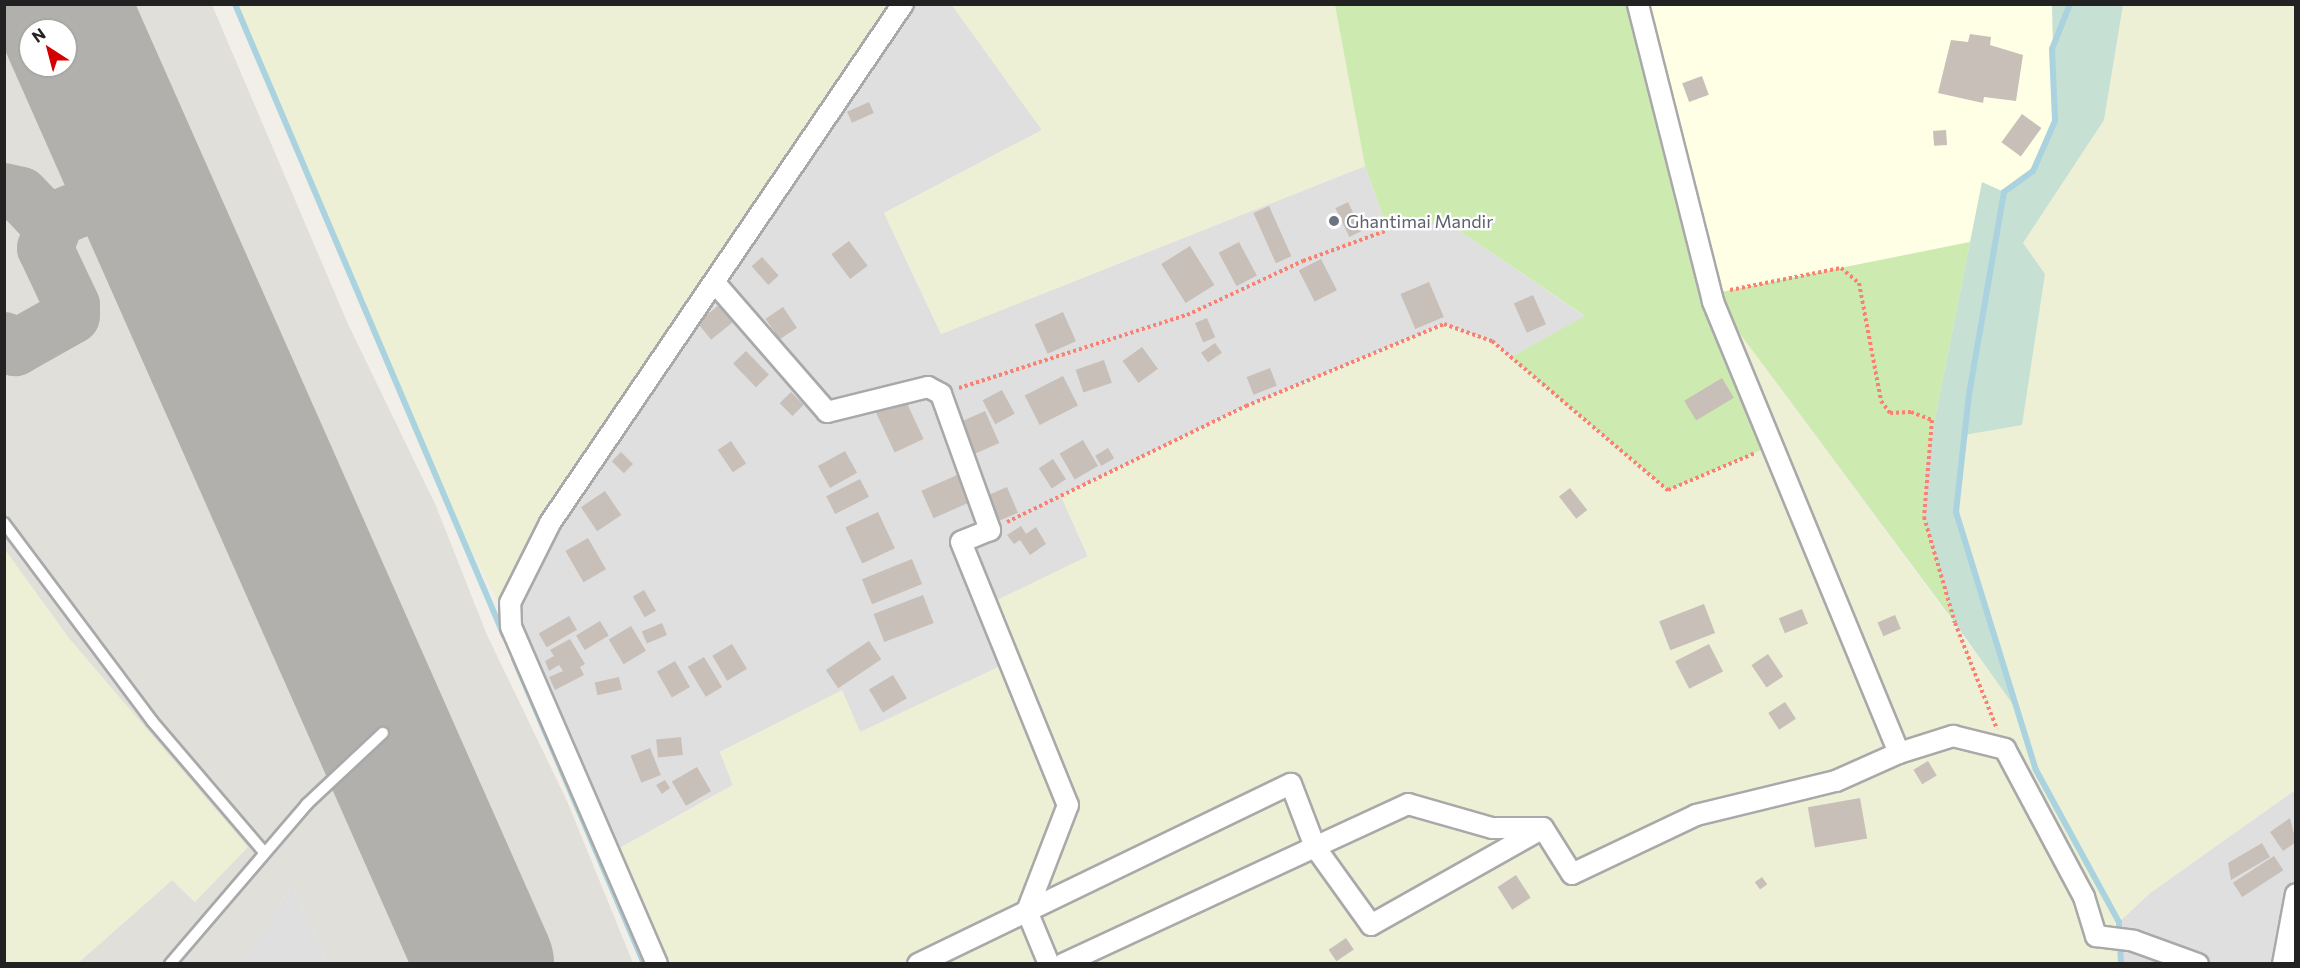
<!DOCTYPE html>
<style>
body{margin:0}
#map{position:relative;width:2300px;height:968px;overflow:hidden;background:#f2efe9;font-family:Commissioner,sans-serif}
div>[style]{position:absolute}
[style*='--x']{left:calc(var(--x)*1px);top:calc(var(--y)*1px);width:calc(var(--w)*1px);rotate:calc(var(--a)*1deg)}
.residential>*{inset:0;background:#e0dfdf}
.education>*{inset:0;background:#ffffe5}
.airport>*{inset:0;background:#e1dfda}
.farmland>*{inset:0;background:#eef0d5}
.grass>*{inset:0;background:#cdebb0}
.wetland>*{inset:0;background:#c6e0d4}
.stream>*{height:6px;margin:-3px;padding:0 3px;transform-origin:3px;border-radius:3px;background:#aad3df}
.taxiway>*{height:56px;margin:-28px;padding:0 28px;transform-origin:28px;border-radius:28px;background:#b1b0ac}
.runway>*{height:138px;margin:-69px;padding:0 69px;transform-origin:69px;border-radius:69px;background:#b1b0ac}
.building>*{inset:0;background:#c7bfb8;transform-origin:0 0}
.path>*{height:4px;margin-top:-2px;transform-origin:0;background:repeating-linear-gradient(90deg,#fa8072 0 3px,transparent 0 6px)}
.roads{filter:drop-shadow(2px 0 #a9a9a9) drop-shadow(-2px 0 #a9a9a9) drop-shadow(0 2px #a9a9a9) drop-shadow(0 -2px #a9a9a9)}
.service>*{height:10px;margin:-5px;padding:0 5px;transform-origin:5px;border-radius:5px;background:#fff}
.minor>*{height:20px;margin:-10px;padding:0 10px;transform-origin:10px;border-radius:10px;background:#fff}
.dots>*{width:16px;height:16px;translate:-50% -50%;box-sizing:border-box;border:3px solid #fff;border-radius:50%}
span{translate:-50% -50%;white-space:nowrap;text-align:center;line-height:1.15;-webkit-text-stroke:4.5px #fff;paint-order:stroke}
.worship-label{font-size:18px;color:#5b616d}
.left{translate:0 -50%;text-align:left}
.frame{position:absolute;inset:0;border:6px solid #222;pointer-events:none}
.north{position:absolute;left:18px;top:18px;width:60px;height:60px;box-sizing:border-box;background:#fff;border:2px solid #a7a7a7;border-radius:50%;rotate:324deg;font-size:16px;font-weight:700;line-height:24px;text-align:center;color:#222}
.north::after{content:'';display:block;margin:auto;width:21px;height:27px;background:#d40000;clip-path:polygon(50% 0,100% 100%,50% 72%,0 100%)}
</style>
<div id="map">
<div class="residential">
<div style="clip-path:polygon(903px 5px,952px 5px,1042px 130px,884px 213px,941px 334px,1365px 166px,1388px 230px,1445px 221px,1586px 317px,1511px 357px,1492px 341px,1444px 324px,1246px 406px,1061px 496px,1088px 557px,987px 605px,1010px 662px,860px 733px,842px 691px,720px 752px,733px 785px,609px 854px,511px 627px,519px 579px)"></div>
<div style="clip-path:polygon(2295px 790px,2295px 963px,2121px 963px,2119px 922px,2150px 893px)"></div>
<div style="clip-path:polygon(292px 885px,328px 963px,242px 963px)"></div>
</div>
<div class="education">
<div style="clip-path:polygon(1638px 5px,2052px 5px,2055px 121px,2033px 171px,2004px 192px,1982px 183px,1970px 242px,1711px 294px)"></div>
</div>
<div class="airport">
<div style="clip-path:polygon(evenodd,5px 5px,212px 5px,348px 324px,436px 506px,487px 635px,567px 801px,633px 963px,328px 963px,292px 885px,242px 963px,78px 963px,172px 880px,195px 902px,68px 637px,5px 550px,5px 5px,30px 30px,66px 30px,66px 66px,30px 66px,30px 30px)"></div>
</div>
<div class="farmland">
<div style="clip-path:polygon(235px 5px,903px 5px,550px 523px,511px 627px,452px 513px)"></div>
<div style="clip-path:polygon(952px 5px,1335px 5px,1365px 166px,941px 334px,884px 213px,1042px 130px)"></div>
<div style="clip-path:polygon(2123px 5px,2295px 5px,2295px 790px,2150px 893px,2119px 922px,2121px 963px,657px 963px,609px 854px,733px 785px,720px 752px,842px 690px,860px 732px,1009px 662px,987px 605px,1088px 556px,1061px 496px,1246px 406px,1444px 324px,1492px 341px,1667px 490px,1711px 294px,2013px 704px,1956px 512px,1964px 435px,2023px 243px,2104px 120px)"></div>
<div style="clip-path:polygon(5px 550px,68px 637px,248px 847px,195px 902px,172px 880px,78px 963px,5px 963px)"></div>
</div>
<div class="grass">
<div style="clip-path:polygon(1335px 5px,1638px 5px,1711px 294px,1970px 242px,1925px 469px,1924px 517px,1955px 623px,1712px 296px,1775px 444px,1668px 490px,1511px 357px,1585px 316px,1445px 221px,1388px 230px,1365px 166px)"></div>
</div>
<div class="wetland">
<div style="clip-path:polygon(2052px 5px,2123px 5px,2104px 120px,2023px 243px,2045px 274px,2022px 425px,1964px 435px,1956px 512px,2014px 706px,1955px 623px,1924px 517px,1925px 469px,1982px 182px,2004px 192px,2033px 171px,2055px 121px)"></div>
</div>
<div class="stream">
<div style="--x:235;--y:4;--w:687;--a:66.94"></div>
<div style="--x:2070;--y:4;--w:48;--a:111.8"></div>
<div style="--x:2052;--y:49;--w:72;--a:87.6"></div>
<div style="--x:2055;--y:121;--w:55;--a:113.7"></div>
<div style="--x:2033;--y:171;--w:36;--a:144"></div>
<div style="--x:2004;--y:192;--w:205;--a:99.8"></div>
<div style="--x:1969;--y:394;--w:119;--a:96.3"></div>
<div style="--x:1956;--y:512;--w:270;--a:72.8"></div>
<div style="--x:2036;--y:770;--w:173;--a:61.4"></div>
<div style="--x:2119;--y:922;--w:42;--a:87.3"></div>
<div style="--x:514;--y:659;--w:332;--a:66.9"></div>
</div>
<div class="taxiway">
<div style="--x:4;--y:191;--w:17;--a:13"></div>
<div style="--x:21;--y:195;--w:28;--a:46"></div>
<div style="--x:40;--y:215;--w:18;--a:9"></div>
<div style="--x:97;--y:202;--w:24;--a:-45"></div>
<div style="--x:114;--y:185;--w:32;--a:-66"></div>
<div style="--x:4;--y:340;--w:14;--a:36"></div>
<div style="--x:15;--y:348;--w:65;--a:-29.3"></div>
<div style="--x:72;--y:316;--w:11;--a:-90"></div>
<div style="--x:72;--y:305;--w:63;--a:-115.3"></div>
<div style="--x:45;--y:248;--w:33;--a:-67"></div>
<div style="--x:58;--y:218;--w:42;--a:-22.3"></div>
<div style="--x:97;--y:202;--w:22;--a:5"></div>
<div style="--x:119;--y:204;--w:40;--a:23.4"></div>
</div>
<div class="runway">
<div style="--x:60;--y:4;--w:1050;--a:66.12"></div>
</div>
<div class="building">
<div style="clip-path:polygon(1970px 34px,1991px 37px,1990px 45px,2023px 55px,2016px 101px,1984px 97px,1983px 103px,1938px 93px,1951px 40px,1968px 42px)"></div>
<div style="left:1702px;top:76px;width:20px;height:21px;rotate:70deg"></div>
<div style="left:869px;top:102px;width:12px;height:24px;rotate:66deg"></div>
<div style="left:2022px;top:114px;width:24px;height:35px;rotate:36deg"></div>
<div style="left:1946px;top:130px;width:15px;height:13px;rotate:86deg"></div>
<div style="left:1348px;top:202px;width:32px;height:14px;rotate:64deg"></div>
<div style="left:1269px;top:206px;width:55px;height:17px;rotate:66deg"></div>
<div style="left:849px;top:241px;width:31px;height:22px;rotate:53deg"></div>
<div style="left:1239px;top:242px;width:38px;height:23px;rotate:62deg"></div>
<div style="left:1190px;top:246px;width:46px;height:34px;rotate:58deg"></div>
<div style="left:762px;top:257px;width:25px;height:14px;rotate:48deg"></div>
<div style="left:1321px;top:259px;width:35px;height:25px;rotate:63deg"></div>
<div style="left:1429px;top:282px;width:38px;height:31px;rotate:67deg"></div>
<div style="left:1533px;top:295px;width:32px;height:21px;rotate:66deg"></div>
<div style="left:719px;top:305px;width:22px;height:28px;rotate:51deg"></div>
<div style="left:783px;top:307px;width:25px;height:21px;rotate:56deg"></div>
<div style="left:1063px;top:312px;width:32px;height:31px;rotate:66deg"></div>
<div style="left:1207px;top:318px;width:21px;height:13px;rotate:67deg"></div>
<div style="left:1215px;top:343px;width:12px;height:17px;rotate:55deg"></div>
<div style="left:1142px;top:347px;width:27px;height:24px;rotate:54deg"></div>
<div style="left:746px;top:351px;width:33px;height:18px;rotate:46deg"></div>
<div style="left:1104px;top:360px;width:24px;height:30px;rotate:71deg"></div>
<div style="left:1270px;top:368px;width:19px;height:25px;rotate:69deg"></div>
<div style="left:1063px;top:376px;width:33px;height:43px;rotate:63deg"></div>
<div style="left:1722px;top:378px;width:23px;height:44px;rotate:59deg"></div>
<div style="left:1002px;top:390px;width:27px;height:22px;rotate:62deg"></div>
<div style="left:791px;top:392px;width:18px;height:16px;rotate:45deg"></div>
<div style="left:905px;top:399px;width:44px;height:32px;rotate:65deg"></div>
<div style="left:985px;top:411px;width:35px;height:27px;rotate:66deg"></div>
<div style="left:1083px;top:440px;width:30px;height:27px;rotate:60deg"></div>
<div style="left:731px;top:441px;width:27px;height:16px;rotate:56deg"></div>
<div style="left:1108px;top:448px;width:12px;height:15px;rotate:59deg"></div>
<div style="left:845px;top:451px;width:25px;height:31px;rotate:61deg"></div>
<div style="left:621px;top:452px;width:17px;height:13px;rotate:45deg"></div>
<div style="left:1053px;top:459px;width:24px;height:17px;rotate:57deg"></div>
<div style="left:957px;top:475px;width:30px;height:39px;rotate:66deg"></div>
<div style="left:860px;top:479px;width:20px;height:38px;rotate:63deg"></div>
<div style="left:1007px;top:487px;width:28px;height:26px;rotate:67deg"></div>
<div style="left:1570px;top:488px;width:28px;height:14px;rotate:52deg"></div>
<div style="left:605px;top:491px;width:29px;height:29px;rotate:56deg"></div>
<div style="left:878px;top:512px;width:40px;height:36px;rotate:65deg"></div>
<div style="clip-path:polygon(1021px 526px,1026px 534px,1036px 527px,1046px 544px,1030px 555px,1020px 540px,1014px 544px,1007px 535px)"></div>
<div style="left:588px;top:538px;width:36px;height:26px;rotate:60deg"></div>
<div style="left:912px;top:559px;width:27px;height:54px;rotate:68deg"></div>
<div style="left:644px;top:590px;width:24px;height:13px;rotate:60deg"></div>
<div style="left:923px;top:595px;width:30px;height:53px;rotate:69deg"></div>
<div style="left:1704px;top:604px;width:31px;height:48px;rotate:69deg"></div>
<div style="left:1802px;top:609px;width:16px;height:25px;rotate:68deg"></div>
<div style="left:1895px;top:615px;width:15px;height:19px;rotate:67deg"></div>
<div style="left:569px;top:616px;width:16px;height:35px;rotate:60deg"></div>
<div style="left:600px;top:621px;width:17px;height:28px;rotate:59deg"></div>
<div style="left:662px;top:623px;width:13px;height:22px;rotate:67deg"></div>
<div style="left:631px;top:626px;width:29px;height:26px;rotate:59deg"></div>
<div style="clip-path:polygon(570px 639px,585px 664px,580px 667px,584px 675px,555px 690px,549px 677px,563px 671px,559px 665px,549px 671px,545px 661px,554px 656px,550px 650px)"></div>
<div style="left:869px;top:641px;width:22px;height:52px;rotate:56deg"></div>
<div style="left:732px;top:644px;width:29px;height:23px;rotate:59deg"></div>
<div style="left:1709px;top:644px;width:31px;height:38px;rotate:63deg"></div>
<div style="left:1768px;top:654px;width:27px;height:20px;rotate:56deg"></div>
<div style="left:704px;top:657px;width:35px;height:19px;rotate:59deg"></div>
<div style="left:675px;top:661px;width:30px;height:21px;rotate:60deg"></div>
<div style="left:893px;top:675px;width:27px;height:28px;rotate:59deg"></div>
<div style="left:619px;top:677px;width:13px;height:25px;rotate:77deg"></div>
<div style="left:1785px;top:702px;width:20px;height:20px;rotate:57deg"></div>
<div style="left:681px;top:737px;width:18px;height:25px;rotate:84deg"></div>
<div style="left:650px;top:748px;width:29px;height:21px;rotate:68deg"></div>
<div style="left:1928px;top:761px;width:17px;height:17px;rotate:59deg"></div>
<div style="left:697px;top:767px;width:28px;height:29px;rotate:60deg"></div>
<div style="clip-path:polygon(665px 780px,670px 788px,662px 794px,656px 785px)"></div>
<div style="left:1860px;top:798px;width:41px;height:53px;rotate:80deg"></div>
<div style="clip-path:polygon(2290px 818px,2296px 842px,2283px 851px,2270px 832px)"></div>
<div style="clip-path:polygon(2262px 843px,2270px 857px,2231px 880px,2228px 863px)"></div>
<div style="left:2274px;top:856px;width:17px;height:49px;rotate:57deg"></div>
<div style="left:1516px;top:875px;width:27px;height:22px;rotate:57deg"></div>
<div style="left:1762px;top:877px;width:9px;height:9px;rotate:54deg"></div>
<div style="left:1346px;top:938px;width:14px;height:21px;rotate:56deg"></div>
</div>
<div class="path">
<div style="--x:1730;--y:290;--w:113;--a:-11.2"></div>
<div style="--x:1841;--y:268;--w:23;--a:40"></div>
<div style="--x:1859;--y:283;--w:120;--a:79.4"></div>
<div style="--x:1881;--y:401;--w:15;--a:53"></div>
<div style="--x:1890;--y:413;--w:21;--a:-3"></div>
<div style="--x:1911;--y:412;--w:22;--a:21"></div>
<div style="--x:1932;--y:420;--w:97;--a:94.7"></div>
<div style="--x:1924;--y:517;--w:110;--a:73.7"></div>
<div style="--x:1955;--y:623;--w:114;--a:68.4"></div>
<div style="--x:959;--y:388;--w:239;--a:-17.8"></div>
<div style="--x:1187;--y:315;--w:128;--a:-25"></div>
<div style="--x:1303;--y:261;--w:90;--a:-20"></div>
<div style="--x:1007;--y:522;--w:266;--a:-25.9"></div>
<div style="--x:1246;--y:406;--w:214;--a:-22.5"></div>
<div style="--x:1444;--y:324;--w:51;--a:19.5"></div>
<div style="--x:1492;--y:341;--w:231;--a:40.3"></div>
<div style="--x:1668;--y:490;--w:95;--a:-23"></div>
</div>
<div class="roads">
<div class="service">
<div style="--x:4;--y:523;--w:247;--a:53.2"></div>
<div style="--x:152;--y:721;--w:172;--a:49.5"></div>
<div style="--x:170;--y:964;--w:211;--a:-49.4"></div>
<div style="--x:307;--y:804;--w:104;--a:-43.1"></div>
</div>
<div class="minor">
<div style="--x:715;--y:283;--w:171;--a:49"></div>
<div style="--x:827;--y:412;--w:104;--a:-13.9"></div>
<div style="--x:928;--y:387;--w:15;--a:28"></div>
<div style="--x:941;--y:394;--w:145;--a:70.2"></div>
<div style="--x:990;--y:530;--w:31;--a:158"></div>
<div style="--x:961;--y:542;--w:284;--a:67.9"></div>
<div style="--x:1068;--y:805;--w:114;--a:111.1"></div>
<div style="--x:1027;--y:911;--w:57;--a:67.5"></div>
<div style="--x:1899;--y:753;--w:57;--a:-17.5"></div>
<div style="--x:1953;--y:736;--w:54;--a:14"></div>
<div style="--x:2005;--y:749;--w:168;--a:61.9"></div>
<div style="--x:2084;--y:897;--w:41;--a:72.9"></div>
<div style="--x:2096;--y:936;--w:38;--a:7"></div>
<div style="--x:2134;--y:941;--w:68;--a:19.8"></div>
<div style="--x:1543;--y:828;--w:54;--a:57.8"></div>
<div style="--x:1572;--y:874;--w:137;--a:-25.4"></div>
<div style="--x:1696;--y:815;--w:144;--a:-13.7"></div>
<div style="--x:1836;--y:781;--w:69;--a:-24"></div>
<div style="--x:1899;--y:753;--w:489;--a:-112.4"></div>
<div style="--x:1713;--y:301;--w:306;--a:-104.2"></div>
<div style="--x:657;--y:964;--w:367;--a:-113.4"></div>
<div style="--x:511;--y:627;--w:24;--a:-92"></div>
<div style="--x:510;--y:603;--w:89;--a:-63.4"></div>
<div style="--x:550;--y:523;--w:628;--a:-55.78"></div>
<div style="--x:918;--y:964;--w:414;--a:-25.8"></div>
<div style="--x:1291;--y:784;--w:67;--a:69.1"></div>
<div style="--x:1315;--y:847;--w:96;--a:54.3"></div>
<div style="--x:1371;--y:925;--w:197;--a:-29.4"></div>
<div style="--x:1543;--y:828;--w:51;--a:180"></div>
<div style="--x:1492;--y:828;--w:87;--a:-164.1"></div>
<div style="--x:1408;--y:804;--w:102;--a:155.2"></div>
<div style="--x:1315;--y:847;--w:278;--a:155.1"></div>
<div style="--x:2283;--y:964;--w:71;--a:-79.5"></div>
</div>
</div>
<div class="dots">
<div style="left:1334px;top:221px;background:#6b7280"></div>
</div>
<div class="worship-label">
<span class="left" style="left:1346px;top:221px">Ghantimai Mandir</span>
</div>
<div class="frame"></div>
<div class="north">N</div>
</div>
